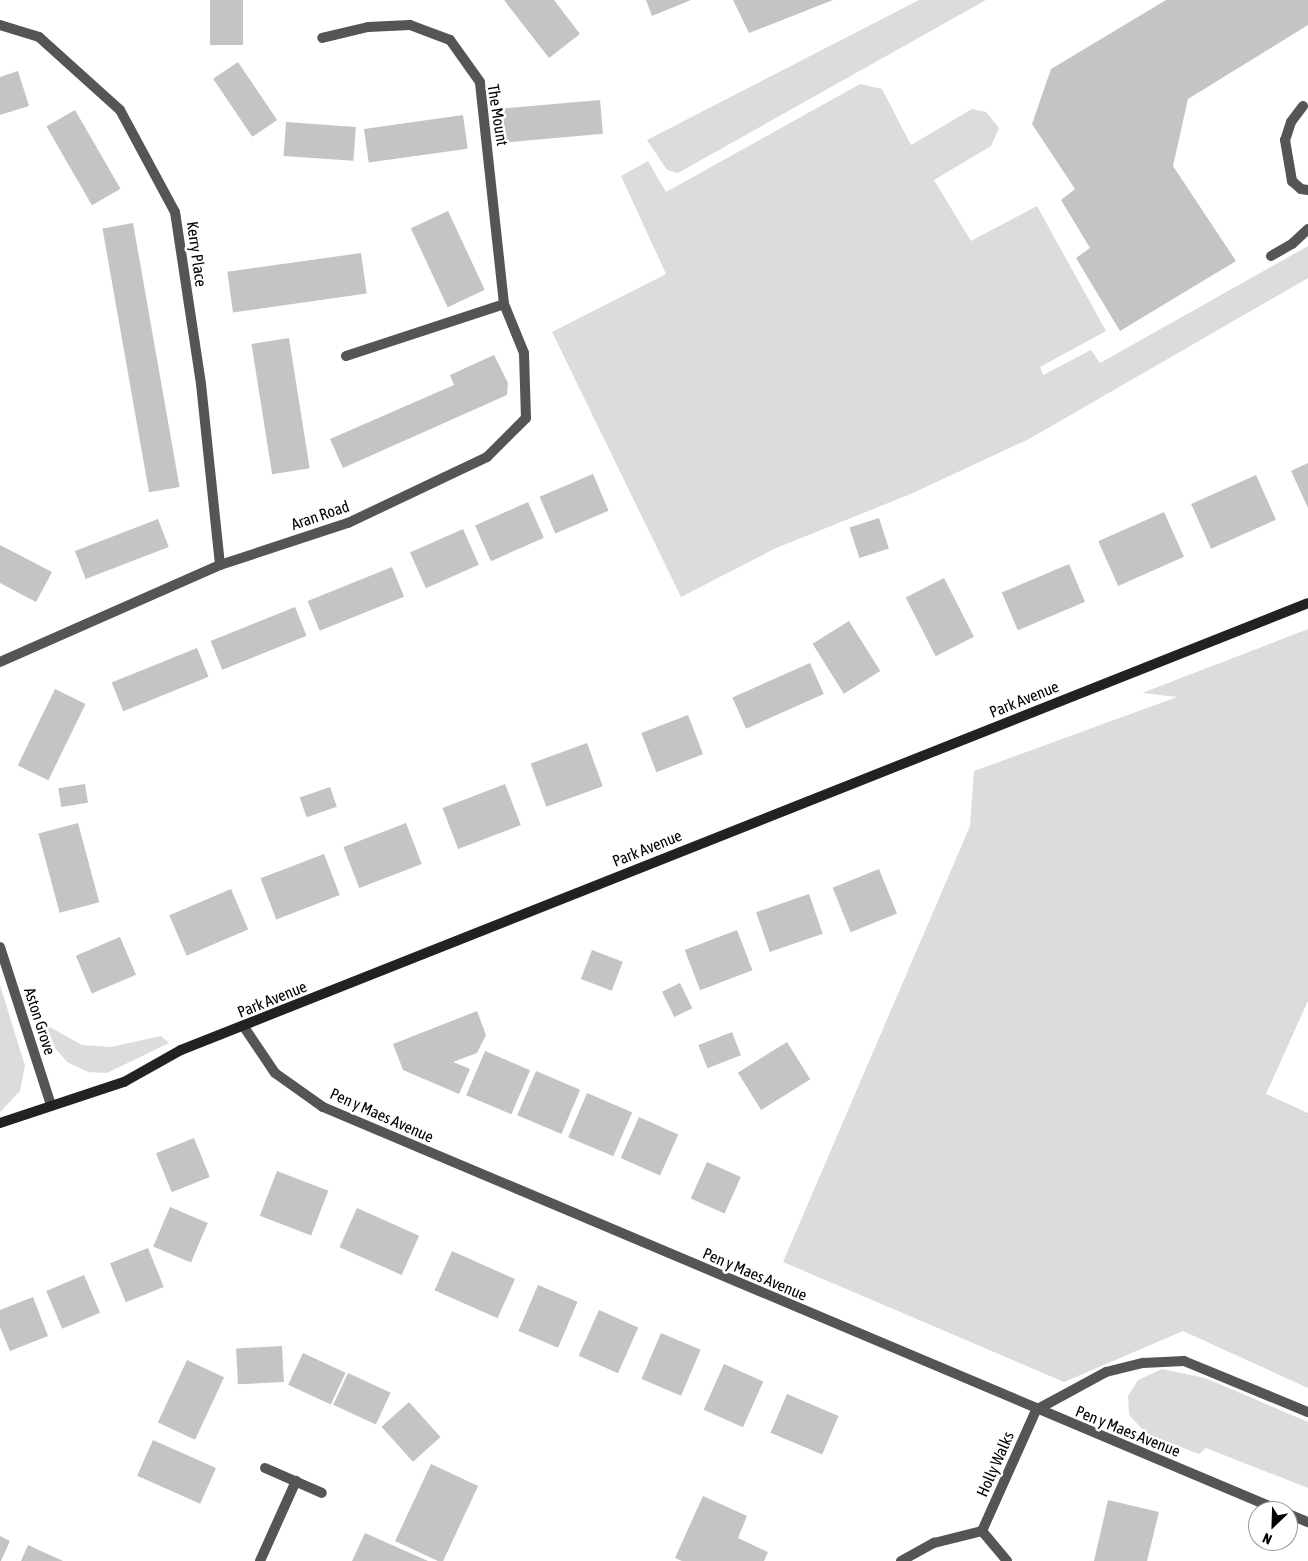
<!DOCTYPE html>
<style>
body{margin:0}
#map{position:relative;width:1308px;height:1561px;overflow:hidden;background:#fff;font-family:"Asap Condensed",sans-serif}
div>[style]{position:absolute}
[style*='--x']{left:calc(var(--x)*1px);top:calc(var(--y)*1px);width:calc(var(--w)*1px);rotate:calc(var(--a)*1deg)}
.green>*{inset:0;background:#dcdcdc}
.building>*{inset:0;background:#c4c4c4;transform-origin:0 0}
.lane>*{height:10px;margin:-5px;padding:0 5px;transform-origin:5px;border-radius:5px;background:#555}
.street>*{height:10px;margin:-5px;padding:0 5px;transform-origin:5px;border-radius:5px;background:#555}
.secondary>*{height:10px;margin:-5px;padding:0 5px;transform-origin:5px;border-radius:5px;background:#222}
span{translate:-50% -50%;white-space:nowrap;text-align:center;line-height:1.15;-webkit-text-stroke:5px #fff;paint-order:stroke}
.street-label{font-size:16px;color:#000}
.north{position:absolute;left:1248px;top:1501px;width:50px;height:50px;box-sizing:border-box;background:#fff;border:1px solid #999;border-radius:50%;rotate:204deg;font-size:14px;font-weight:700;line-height:20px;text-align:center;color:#000}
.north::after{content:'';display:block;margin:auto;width:18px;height:22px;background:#000;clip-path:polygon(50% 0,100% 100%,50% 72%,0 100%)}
</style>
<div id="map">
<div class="green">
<div style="clip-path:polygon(919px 0,986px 0,678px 173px,667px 170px,647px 140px)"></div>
<div style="clip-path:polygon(860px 84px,882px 89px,911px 145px,972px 109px,986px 112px,999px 128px,991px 146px,934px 180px,971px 241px,1037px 206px,1106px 331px,1040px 367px,1043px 375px,1091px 350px,1100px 363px,1308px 246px,1308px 278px,1029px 439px,913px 493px,774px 549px,681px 597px,552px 332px,666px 274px,621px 176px,648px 161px,666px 192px)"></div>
<div style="clip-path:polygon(1308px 629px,1308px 1001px,1266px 1094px,1308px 1113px,1308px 1388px,1183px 1331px,1064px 1382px,783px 1262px,970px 826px,974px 771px,1177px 697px,1142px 693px)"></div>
<div style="clip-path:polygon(0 985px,25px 1066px,20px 1091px,0 1112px)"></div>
<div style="clip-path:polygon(46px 1025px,82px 1045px,111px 1047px,161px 1036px,169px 1043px,107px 1073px,88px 1072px,67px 1062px,55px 1048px)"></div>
<div style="clip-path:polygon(1162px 1369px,1205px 1378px,1308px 1422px,1308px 1488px,1206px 1448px,1199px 1454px,1147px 1434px,1129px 1415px,1128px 1396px,1138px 1380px)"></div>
</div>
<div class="building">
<div style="left:210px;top:0;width:33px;height:45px"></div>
<div style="clip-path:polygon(504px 0,554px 0,580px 34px,549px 58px)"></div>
<div style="clip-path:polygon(646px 0,691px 0,652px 16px)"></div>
<div style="clip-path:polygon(733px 0,833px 0,749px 33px)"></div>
<div style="clip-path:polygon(1166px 0,1308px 0,1308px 25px,1188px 99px,1173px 166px,1236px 261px,1120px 331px,1076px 258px,1090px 248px,1061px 200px,1075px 189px,1032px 124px,1051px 69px)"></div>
<div style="left:238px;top:62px;width:70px;height:30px;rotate:56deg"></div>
<div style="clip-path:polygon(18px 71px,29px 106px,0 115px,0 77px)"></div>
<div style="left:600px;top:100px;width:34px;height:98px;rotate:85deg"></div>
<div style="left:75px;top:110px;width:91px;height:33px;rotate:60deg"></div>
<div style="left:463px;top:115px;width:34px;height:100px;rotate:82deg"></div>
<div style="left:286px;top:122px;width:70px;height:34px;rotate:4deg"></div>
<div style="left:448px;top:211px;width:87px;height:41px;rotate:65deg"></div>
<div style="left:133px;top:223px;width:268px;height:31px;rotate:80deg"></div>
<div style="left:361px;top:253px;width:41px;height:135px;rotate:82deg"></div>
<div style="left:289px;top:338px;width:132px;height:38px;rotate:81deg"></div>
<div style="clip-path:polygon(494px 355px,508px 383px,507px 395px,343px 468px,330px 439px,454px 385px,450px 375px)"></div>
<div style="clip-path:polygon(1308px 463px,1308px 508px,1291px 471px)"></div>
<div style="left:593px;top:474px;width:40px;height:58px;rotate:67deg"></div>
<div style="left:1256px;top:475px;width:49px;height:71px;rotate:66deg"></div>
<div style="left:528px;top:502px;width:39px;height:58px;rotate:66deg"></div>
<div style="left:1164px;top:512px;width:49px;height:72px;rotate:66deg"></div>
<div style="left:879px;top:518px;width:32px;height:31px;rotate:72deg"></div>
<div style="left:158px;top:519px;width:30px;height:89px;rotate:69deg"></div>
<div style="left:463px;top:529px;width:39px;height:58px;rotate:66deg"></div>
<div style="clip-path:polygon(0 545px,52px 572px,36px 602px,0 583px)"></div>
<div style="left:1069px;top:564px;width:41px;height:73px;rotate:67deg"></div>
<div style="left:392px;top:567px;width:32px;height:91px;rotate:68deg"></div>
<div style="left:944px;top:578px;width:66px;height:43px;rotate:63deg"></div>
<div style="left:295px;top:607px;width:31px;height:91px;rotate:68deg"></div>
<div style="left:849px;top:621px;width:59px;height:43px;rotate:58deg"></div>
<div style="left:197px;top:648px;width:31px;height:92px;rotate:68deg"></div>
<div style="left:810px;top:663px;width:34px;height:85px;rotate:66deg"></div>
<div style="left:55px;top:689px;width:34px;height:85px;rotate:26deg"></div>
<div style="left:688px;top:715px;width:42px;height:50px;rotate:69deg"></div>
<div style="left:587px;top:743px;width:46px;height:60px;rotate:70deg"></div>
<div style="left:85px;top:784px;width:19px;height:27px;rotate:81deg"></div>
<div style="left:505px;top:784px;width:44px;height:67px;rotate:69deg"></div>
<div style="left:330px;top:787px;width:21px;height:32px;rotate:71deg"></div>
<div style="left:78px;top:823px;width:82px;height:41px;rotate:75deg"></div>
<div style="left:406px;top:823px;width:44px;height:67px;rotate:69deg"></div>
<div style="left:324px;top:854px;width:44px;height:68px;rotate:69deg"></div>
<div style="left:879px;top:869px;width:48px;height:50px;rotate:68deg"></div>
<div style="left:231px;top:889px;width:44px;height:67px;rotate:67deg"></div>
<div style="left:809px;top:894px;width:42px;height:56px;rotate:71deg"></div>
<div style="left:737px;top:930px;width:43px;height:56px;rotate:69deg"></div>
<div style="left:120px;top:937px;width:41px;height:48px;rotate:67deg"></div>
<div style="left:592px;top:950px;width:33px;height:31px;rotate:21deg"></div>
<div style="left:680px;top:983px;width:28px;height:20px;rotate:64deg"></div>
<div style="clip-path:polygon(477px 1011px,486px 1035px,477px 1053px,453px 1062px,470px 1069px,459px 1094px,403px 1070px,393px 1044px)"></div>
<div style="left:732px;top:1032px;width:25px;height:36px;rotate:69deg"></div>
<div style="left:787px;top:1042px;width:44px;height:58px;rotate:58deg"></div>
<div style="left:485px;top:1051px;width:49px;height:48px;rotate:23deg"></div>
<div style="left:536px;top:1071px;width:48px;height:48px;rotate:23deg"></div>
<div style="left:587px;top:1093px;width:49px;height:48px;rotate:23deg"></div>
<div style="left:639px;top:1117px;width:43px;height:45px;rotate:24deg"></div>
<div style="left:194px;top:1138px;width:42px;height:41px;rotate:68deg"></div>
<div style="left:707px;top:1162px;width:37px;height:40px;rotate:24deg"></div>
<div style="left:277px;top:1171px;width:55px;height:48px;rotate:21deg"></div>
<div style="left:170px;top:1207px;width:41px;height:43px;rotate:23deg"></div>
<div style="left:357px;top:1208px;width:68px;height:43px;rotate:24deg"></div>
<div style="left:148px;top:1248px;width:42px;height:41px;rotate:68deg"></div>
<div style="left:452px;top:1251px;width:69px;height:43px;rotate:24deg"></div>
<div style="left:84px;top:1275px;width:41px;height:41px;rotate:67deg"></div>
<div style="left:538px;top:1285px;width:43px;height:50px;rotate:23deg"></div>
<div style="clip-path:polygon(33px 1297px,48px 1336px,10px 1351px,0 1327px,0 1310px)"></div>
<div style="left:599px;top:1310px;width:43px;height:50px;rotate:24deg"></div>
<div style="left:661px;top:1333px;width:43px;height:50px;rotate:23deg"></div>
<div style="left:282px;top:1346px;width:36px;height:46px;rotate:87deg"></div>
<div style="left:303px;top:1353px;width:47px;height:35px;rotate:25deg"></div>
<div style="left:187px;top:1360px;width:41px;height:69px;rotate:25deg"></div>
<div style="left:724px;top:1364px;width:43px;height:50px;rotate:24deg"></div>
<div style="left:348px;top:1373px;width:47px;height:35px;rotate:25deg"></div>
<div style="left:787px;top:1394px;width:56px;height:42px;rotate:23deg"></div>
<div style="left:409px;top:1402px;width:47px;height:37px;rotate:48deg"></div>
<div style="left:153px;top:1440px;width:69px;height:39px;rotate:24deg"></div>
<div style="left:431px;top:1464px;width:52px;height:85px;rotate:25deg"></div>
<div style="clip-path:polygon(703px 1496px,747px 1516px,738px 1538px,768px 1552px,764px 1561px,682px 1561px,675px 1558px)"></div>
<div style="clip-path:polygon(1108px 1500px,1159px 1512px,1147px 1561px,1094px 1561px)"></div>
<div style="clip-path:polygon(365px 1533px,428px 1561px,352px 1561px)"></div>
<div style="clip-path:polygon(0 1536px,10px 1541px,1px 1561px,0 1561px)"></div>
<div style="clip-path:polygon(28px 1545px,63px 1561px,21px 1561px)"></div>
</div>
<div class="lane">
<div style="--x:1303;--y:106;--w:20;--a:127"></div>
<div style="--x:1291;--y:122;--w:19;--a:108"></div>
<div style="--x:1285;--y:140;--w:42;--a:80.3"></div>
<div style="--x:1292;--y:181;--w:12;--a:42"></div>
<div style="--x:1301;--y:189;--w:7;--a:8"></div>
<div style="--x:1271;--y:256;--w:24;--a:-30"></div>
<div style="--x:1292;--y:244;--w:22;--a:-43"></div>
<div style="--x:346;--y:356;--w:166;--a:-18.2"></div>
<div style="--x:1036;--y:1410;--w:80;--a:-28.5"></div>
<div style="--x:1106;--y:1372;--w:38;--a:-14"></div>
<div style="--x:1143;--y:1363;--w:41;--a:-2.8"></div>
<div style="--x:1184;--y:1361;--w:134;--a:22.4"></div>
</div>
<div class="street">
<div style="--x:0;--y:25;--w:41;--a:17.1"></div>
<div style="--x:39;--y:37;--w:109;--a:42"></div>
<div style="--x:120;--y:110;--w:116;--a:61.7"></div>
<div style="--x:175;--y:212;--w:174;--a:81.4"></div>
<div style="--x:201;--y:384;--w:182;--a:84"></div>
<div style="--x:0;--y:662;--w:240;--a:-23.8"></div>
<div style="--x:220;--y:565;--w:135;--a:-18.2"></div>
<div style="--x:348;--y:523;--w:154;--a:-25.4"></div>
<div style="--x:487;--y:457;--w:55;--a:-45"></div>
<div style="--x:526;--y:418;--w:65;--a:-91.8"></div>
<div style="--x:524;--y:353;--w:53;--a:-112.2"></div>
<div style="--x:504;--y:304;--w:223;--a:-96.2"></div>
<div style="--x:480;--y:82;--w:52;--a:-125.5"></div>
<div style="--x:450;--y:40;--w:43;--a:-159.4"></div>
<div style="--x:410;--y:25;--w:42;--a:177.3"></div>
<div style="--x:368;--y:27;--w:47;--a:166.6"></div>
<div style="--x:0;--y:947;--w:166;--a:72.1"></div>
<div style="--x:244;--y:1027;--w:55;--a:56"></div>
<div style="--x:275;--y:1073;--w:59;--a:35.3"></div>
<div style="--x:323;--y:1107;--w:1040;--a:22.87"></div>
<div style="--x:265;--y:1468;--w:62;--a:23.7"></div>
<div style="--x:1288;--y:1514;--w:22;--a:22"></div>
<div style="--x:982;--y:1531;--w:39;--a:50"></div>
<div style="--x:260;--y:1561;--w:88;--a:-65.8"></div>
<div style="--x:901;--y:1561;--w:38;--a:-29"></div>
<div style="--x:934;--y:1543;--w:49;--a:-14"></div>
<div style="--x:982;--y:1531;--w:133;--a:-65.9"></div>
</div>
<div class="secondary">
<div style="--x:0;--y:1123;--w:131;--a:-18.3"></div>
<div style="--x:124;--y:1082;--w:65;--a:-29.3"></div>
<div style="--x:181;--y:1050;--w:1212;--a:-21.63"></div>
</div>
<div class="street-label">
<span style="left:498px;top:115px;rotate:81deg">The Mount</span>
<span style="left:197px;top:254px;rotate:82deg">Kerry Place</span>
<span style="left:320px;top:515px;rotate:-19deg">Aran Road</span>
<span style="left:1024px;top:699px;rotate:-22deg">Park Avenue</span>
<span style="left:647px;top:848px;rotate:-22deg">Park Avenue</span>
<span style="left:272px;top:999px;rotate:-22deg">Park Avenue</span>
<span style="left:40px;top:1021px;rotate:72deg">Aston Grove</span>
<span style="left:382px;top:1115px;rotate:24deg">Pen y Maes Avenue</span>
<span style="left:755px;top:1274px;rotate:23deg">Pen y Maes Avenue</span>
<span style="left:1128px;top:1431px;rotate:22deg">Pen y Maes Avenue</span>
<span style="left:995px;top:1464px;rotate:-66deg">Holly Walks</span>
</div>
<div class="north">N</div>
</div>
